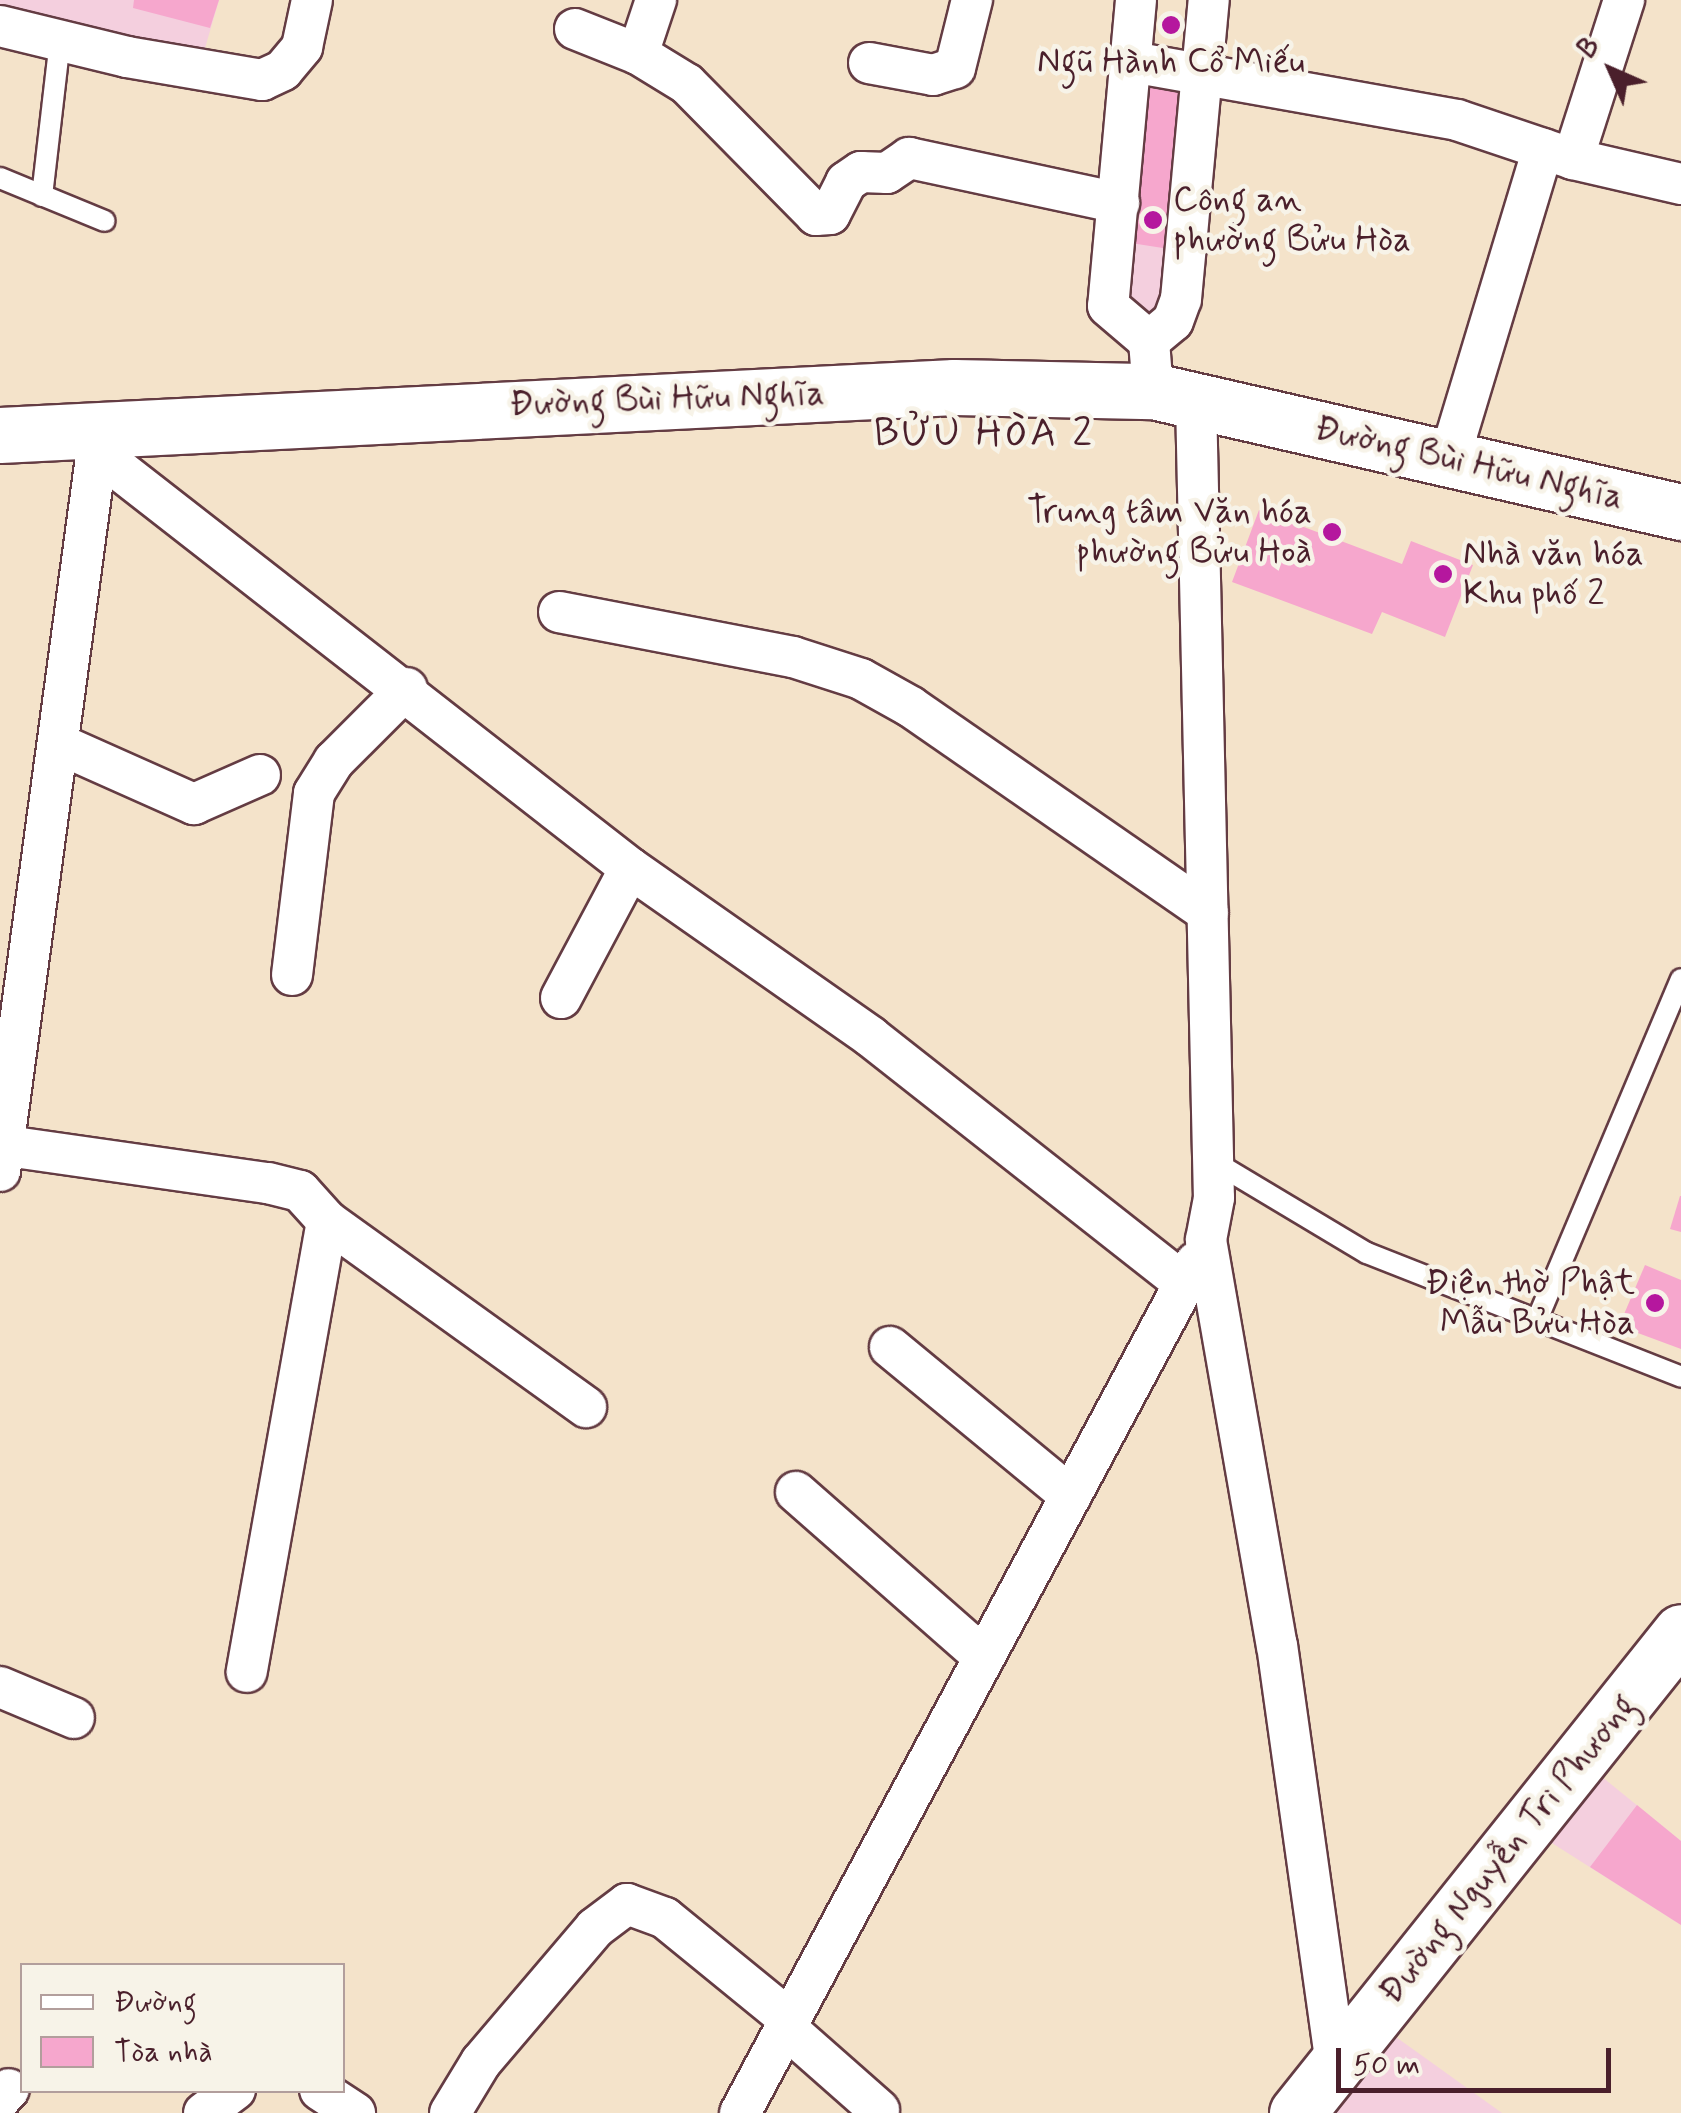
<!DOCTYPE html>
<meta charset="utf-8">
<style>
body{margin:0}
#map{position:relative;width:1681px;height:2113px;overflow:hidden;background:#f4e3ca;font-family:Mynerve,sans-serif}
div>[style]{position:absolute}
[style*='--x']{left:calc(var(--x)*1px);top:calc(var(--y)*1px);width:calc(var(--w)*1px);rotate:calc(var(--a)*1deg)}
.built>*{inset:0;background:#f4cfde}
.building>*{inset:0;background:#f6a7cd;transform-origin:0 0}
.roads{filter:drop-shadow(2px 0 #643c43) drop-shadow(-2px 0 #643c43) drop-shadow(0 2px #643c43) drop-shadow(0 -2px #643c43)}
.service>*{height:20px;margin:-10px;padding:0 10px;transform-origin:10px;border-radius:10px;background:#fff}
.minor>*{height:40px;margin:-20px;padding:0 20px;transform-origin:20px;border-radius:20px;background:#fff}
.secondary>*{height:55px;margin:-27.5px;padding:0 27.5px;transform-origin:27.5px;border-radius:27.5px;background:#fff}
.primary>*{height:55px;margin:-27.5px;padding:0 27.5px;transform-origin:27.5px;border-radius:27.5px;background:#fff}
.dots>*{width:28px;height:28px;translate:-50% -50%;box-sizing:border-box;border:5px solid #f7f3e8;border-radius:50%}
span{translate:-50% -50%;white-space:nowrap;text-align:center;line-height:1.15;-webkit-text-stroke:9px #f7f3e8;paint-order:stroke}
.poi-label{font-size:35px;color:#4a1f2b}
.left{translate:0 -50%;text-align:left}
.right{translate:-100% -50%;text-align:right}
.street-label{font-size:35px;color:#4a1f2b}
.quarter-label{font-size:40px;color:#4a1f2b;letter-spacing:2.5px}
.legend{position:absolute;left:20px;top:1963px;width:325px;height:130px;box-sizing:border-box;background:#f7f3e8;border:2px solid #b29e9c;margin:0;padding:12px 18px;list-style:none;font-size:30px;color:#4a1f2b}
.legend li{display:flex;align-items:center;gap:20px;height:50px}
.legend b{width:50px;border:2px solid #b29e9c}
.north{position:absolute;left:1561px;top:20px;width:100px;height:100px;-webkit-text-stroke:8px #f7f3e8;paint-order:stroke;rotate:315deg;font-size:28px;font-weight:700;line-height:40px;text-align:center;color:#4a1f2b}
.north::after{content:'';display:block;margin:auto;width:35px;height:45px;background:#4a1f2b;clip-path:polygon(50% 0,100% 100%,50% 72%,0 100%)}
.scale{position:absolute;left:1336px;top:2048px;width:275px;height:45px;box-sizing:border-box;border:5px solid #4a1f2b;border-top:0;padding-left:12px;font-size:30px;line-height:35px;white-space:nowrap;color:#4a1f2b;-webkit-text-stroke:8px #f7f3e8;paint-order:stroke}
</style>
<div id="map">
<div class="built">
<div style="clip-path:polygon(0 0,219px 0,203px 55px,0 13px)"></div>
<div style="clip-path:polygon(1144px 77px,1190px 84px,1167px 308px,1148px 325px,1124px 308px)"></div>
<div style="clip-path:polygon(1596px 1772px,1681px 1841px,1681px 1925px,1544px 1838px)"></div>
<div style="clip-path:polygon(1389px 2032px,1502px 2113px,1323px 2113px)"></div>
</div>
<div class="building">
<div style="clip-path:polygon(134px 0,219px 0,210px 28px,133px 8px)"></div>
<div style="left:1144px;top:77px;width:47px;height:166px;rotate:9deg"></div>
<div style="clip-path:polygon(1259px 510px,1402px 564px,1411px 541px,1473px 565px,1445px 637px,1382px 612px,1372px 634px,1232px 582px)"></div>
<div style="clip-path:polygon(1680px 1196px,1681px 1196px,1681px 1232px,1670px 1229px)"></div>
<div style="clip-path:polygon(1645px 1265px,1681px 1280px,1681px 1349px,1619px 1326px)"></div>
<div style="clip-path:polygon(1637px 1805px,1681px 1841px,1681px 1925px,1590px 1867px)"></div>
</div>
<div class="roads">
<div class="service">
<div style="--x:0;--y:178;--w:113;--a:22.3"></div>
<div style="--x:42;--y:196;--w:157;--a:-83.4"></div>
<div style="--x:1213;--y:1161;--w:179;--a:30.9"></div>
<div style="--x:1367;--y:1253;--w:338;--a:21.5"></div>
<div style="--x:1537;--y:1320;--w:370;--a:-67.1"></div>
</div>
<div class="minor">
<div style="--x:1136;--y:0;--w:307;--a:95.2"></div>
<div style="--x:1108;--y:306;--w:54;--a:40.5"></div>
<div style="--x:0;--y:26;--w:131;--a:13.7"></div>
<div style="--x:127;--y:57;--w:137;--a:9.7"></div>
<div style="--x:262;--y:80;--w:23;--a:-25"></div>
<div style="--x:283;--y:70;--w:30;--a:-50"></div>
<div style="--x:302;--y:47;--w:48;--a:-78"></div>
<div style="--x:575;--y:29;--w:68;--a:21.6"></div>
<div style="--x:638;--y:54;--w:57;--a:31.5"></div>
<div style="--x:687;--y:84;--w:184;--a:45.4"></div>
<div style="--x:816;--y:215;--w:14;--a:-4"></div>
<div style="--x:830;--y:214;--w:36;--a:-63"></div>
<div style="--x:846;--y:182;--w:18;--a:-34"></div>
<div style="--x:861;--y:172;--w:26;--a:2"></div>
<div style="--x:887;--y:173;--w:27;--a:-34"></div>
<div style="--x:909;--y:158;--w:215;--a:12.1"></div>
<div style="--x:638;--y:54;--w:57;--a:-71.6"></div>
<div style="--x:1132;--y:62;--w:330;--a:10.1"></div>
<div style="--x:1457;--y:120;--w:122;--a:18.6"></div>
<div style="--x:1573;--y:159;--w:111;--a:13"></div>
<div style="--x:869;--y:63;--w:65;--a:10.6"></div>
<div style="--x:933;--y:75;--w:23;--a:-18"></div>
<div style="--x:955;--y:68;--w:70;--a:-76"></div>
<div style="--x:1573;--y:159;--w:167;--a:-72.2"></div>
<div style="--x:1153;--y:391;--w:50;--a:-94.6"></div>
<div style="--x:1149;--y:341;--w:31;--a:-40"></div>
<div style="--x:1173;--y:321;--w:23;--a:-70"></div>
<div style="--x:1181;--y:299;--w:300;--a:-84.7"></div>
<div style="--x:1196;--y:401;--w:797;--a:88.71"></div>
<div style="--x:1214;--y:1198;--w:43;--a:100.8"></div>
<div style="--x:1206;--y:1240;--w:411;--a:80.1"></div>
<div style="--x:1277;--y:1645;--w:423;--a:82"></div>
<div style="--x:99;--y:454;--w:673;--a:37.94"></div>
<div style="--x:630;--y:868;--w:294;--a:35"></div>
<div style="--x:871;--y:1037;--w:401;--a:38.2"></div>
<div style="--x:1449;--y:460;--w:325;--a:-73.2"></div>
<div style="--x:559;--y:612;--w:238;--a:10.9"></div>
<div style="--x:793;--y:657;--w:71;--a:17.9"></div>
<div style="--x:861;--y:679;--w:57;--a:29.2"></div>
<div style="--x:911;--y:707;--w:361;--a:34.7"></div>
<div style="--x:59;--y:744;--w:148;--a:24"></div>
<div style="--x:194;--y:804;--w:72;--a:-23.7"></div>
<div style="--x:292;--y:975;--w:183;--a:-83.1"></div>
<div style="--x:314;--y:793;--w:38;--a:-58"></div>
<div style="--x:334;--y:761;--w:103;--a:-45"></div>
<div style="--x:561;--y:998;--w:147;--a:-62"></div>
<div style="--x:0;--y:1145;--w:271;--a:8.1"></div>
<div style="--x:268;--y:1183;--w:33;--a:14"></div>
<div style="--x:300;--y:1191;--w:40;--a:48"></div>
<div style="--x:327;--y:1221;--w:458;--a:100.1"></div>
<div style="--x:0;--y:1171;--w:743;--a:-82.34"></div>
<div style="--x:327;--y:1221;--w:319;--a:35.7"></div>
<div style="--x:890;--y:1347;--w:234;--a:39.5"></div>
<div style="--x:796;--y:1492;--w:250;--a:41.3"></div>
<div style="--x:0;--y:1687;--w:80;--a:22.7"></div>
<div style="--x:786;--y:2028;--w:124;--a:41.4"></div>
<div style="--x:320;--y:2090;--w:42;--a:33.3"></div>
<div style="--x:0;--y:2099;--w:13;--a:-48"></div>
<div style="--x:204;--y:2113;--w:39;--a:-37"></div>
<div style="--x:450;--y:2113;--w:60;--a:-58.7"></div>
<div style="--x:481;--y:2062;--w:176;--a:-49.6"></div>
<div style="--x:595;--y:1928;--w:40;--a:-37"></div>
<div style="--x:627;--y:1904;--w:40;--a:20.2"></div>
<div style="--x:665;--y:1918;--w:161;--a:39.2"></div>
<div style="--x:740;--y:2113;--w:965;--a:-61.82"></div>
</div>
<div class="secondary">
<div style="--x:1297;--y:2113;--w:615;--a:-51.4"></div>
</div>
<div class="primary">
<div style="--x:0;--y:435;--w:955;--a:-2.88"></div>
<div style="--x:954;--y:387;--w:199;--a:1.2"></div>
<div style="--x:1153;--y:391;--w:542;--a:12.91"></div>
</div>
</div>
<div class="dots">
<div style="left:1171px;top:25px;background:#b5179e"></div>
<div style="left:1153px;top:220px;background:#b5179e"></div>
<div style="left:1332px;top:532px;background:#b5179e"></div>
<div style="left:1443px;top:574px;background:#b5179e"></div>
<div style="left:1655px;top:1303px;background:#b5179e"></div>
</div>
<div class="poi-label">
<span style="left:1171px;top:62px">Ngũ Hành Cổ Miếu</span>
<span class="left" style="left:1173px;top:220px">Công an<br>phường Bửu Hòa</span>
<span class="right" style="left:1312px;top:532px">Trung tâm Văn hóa<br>phường Bửu Hoà</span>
<span class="left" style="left:1463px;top:574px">Nhà văn hóa<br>Khu phố 2</span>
<span class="right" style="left:1635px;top:1303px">Điện thờ Phật<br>Mẫu Bửu Hòa</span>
</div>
<div class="street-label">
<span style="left:667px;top:399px;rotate:-2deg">Đường Bùi Hữu Nghĩa</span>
<span style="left:1469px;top:463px;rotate:13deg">Đường Bùi Hữu Nghĩa</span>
<span style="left:1508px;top:1849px;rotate:-51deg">Đường Nguyễn Tri Phương</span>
</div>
<div class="quarter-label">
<span style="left:984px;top:434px">BỬU HÒA 2</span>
</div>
<ul class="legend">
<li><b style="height:12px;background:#fff"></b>Đường</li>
<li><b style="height:28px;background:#f6a7cd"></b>Tòa nhà</li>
</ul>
<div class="north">B</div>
<div class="scale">50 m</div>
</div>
